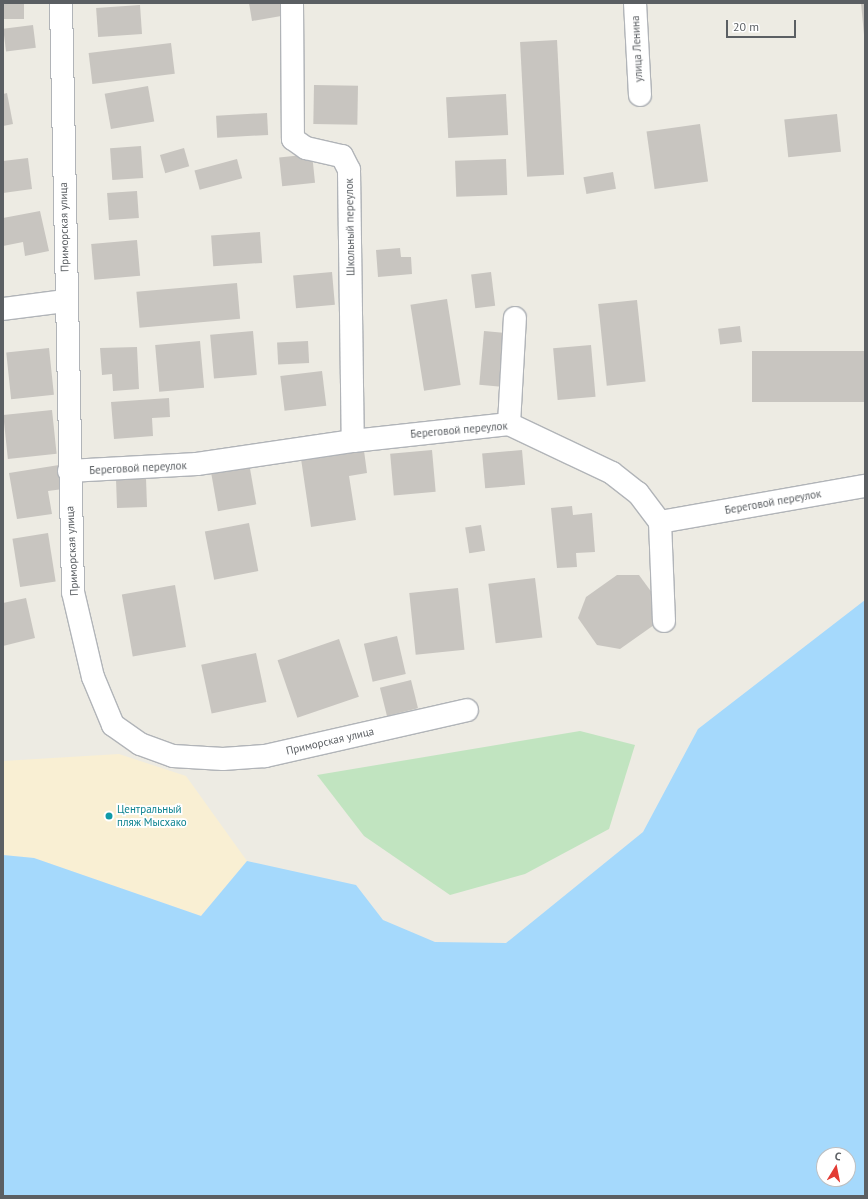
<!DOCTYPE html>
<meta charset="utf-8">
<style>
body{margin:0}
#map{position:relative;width:868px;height:1199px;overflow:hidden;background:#edebe3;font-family:"PT Sans",sans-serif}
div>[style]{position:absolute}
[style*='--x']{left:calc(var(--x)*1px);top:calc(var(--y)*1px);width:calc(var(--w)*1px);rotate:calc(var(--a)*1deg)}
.green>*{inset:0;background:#c1e4c0}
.sand>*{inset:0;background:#f9efd3}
.water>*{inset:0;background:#a5d9fc}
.building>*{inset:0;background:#c8c5c0;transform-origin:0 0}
.roads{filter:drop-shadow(1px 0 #b1b4b8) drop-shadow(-1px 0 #b1b4b8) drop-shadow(0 1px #b1b4b8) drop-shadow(0 -1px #b1b4b8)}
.minor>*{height:22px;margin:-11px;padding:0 11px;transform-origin:11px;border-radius:11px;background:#fff}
.dots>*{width:11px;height:11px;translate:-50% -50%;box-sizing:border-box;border:2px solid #fff;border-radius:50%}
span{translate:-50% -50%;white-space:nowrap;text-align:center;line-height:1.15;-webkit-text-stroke:3.5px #fff;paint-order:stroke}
.street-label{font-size:11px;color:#5b5f63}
.culture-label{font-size:11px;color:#0d838f}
.left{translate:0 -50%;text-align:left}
.frame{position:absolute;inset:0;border:4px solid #5b5f63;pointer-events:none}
.north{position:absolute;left:816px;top:1147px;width:40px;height:40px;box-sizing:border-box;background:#fff;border:1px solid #bdbfc1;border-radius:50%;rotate:10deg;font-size:11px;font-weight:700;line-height:16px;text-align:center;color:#5b5f63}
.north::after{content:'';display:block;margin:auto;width:14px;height:18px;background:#e33b34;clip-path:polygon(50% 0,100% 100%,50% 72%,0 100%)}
.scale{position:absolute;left:726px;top:20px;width:70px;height:18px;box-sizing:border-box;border:2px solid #5b5f63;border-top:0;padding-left:5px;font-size:12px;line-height:14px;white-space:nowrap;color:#5b5f63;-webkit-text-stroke:3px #fff;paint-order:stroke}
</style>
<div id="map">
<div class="green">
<div style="clip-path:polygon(580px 731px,635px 745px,609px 829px,525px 874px,450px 895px,364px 836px,317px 775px)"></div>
</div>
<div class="sand">
<div style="clip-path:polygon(119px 754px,186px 776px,247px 861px,201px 916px,34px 858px,3px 855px,3px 761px)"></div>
</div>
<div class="water">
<div style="clip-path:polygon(evenodd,865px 600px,865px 1196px,3px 1196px,3px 855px,34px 858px,201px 916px,247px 861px,356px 885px,383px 920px,435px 942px,506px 943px,643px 832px,698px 729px,865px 600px,824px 1155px,848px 1155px,848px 1179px,824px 1179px,824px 1155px)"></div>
</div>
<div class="building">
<div style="left:3px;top:3px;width:21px;height:16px"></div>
<div style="clip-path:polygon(249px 3px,285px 3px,287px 15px,252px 21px)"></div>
<div style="clip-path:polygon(861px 3px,865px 3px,865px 35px,864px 35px)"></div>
<div style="left:140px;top:5px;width:29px;height:44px;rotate:86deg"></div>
<div style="left:33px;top:25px;width:23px;height:30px;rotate:83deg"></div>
<div style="left:557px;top:40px;width:135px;height:37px;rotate:87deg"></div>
<div style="left:171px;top:43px;width:31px;height:83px;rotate:83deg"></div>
<div style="left:314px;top:85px;width:44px;height:39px;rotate:1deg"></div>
<div style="left:148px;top:86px;width:36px;height:44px;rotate:80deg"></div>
<div style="clip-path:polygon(7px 93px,13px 124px,3px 126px,3px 94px)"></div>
<div style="left:506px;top:94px;width:41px;height:60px;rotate:87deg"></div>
<div style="left:267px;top:113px;width:22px;height:51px;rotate:87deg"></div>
<div style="left:837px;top:114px;width:38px;height:53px;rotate:84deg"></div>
<div style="left:700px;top:124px;width:58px;height:54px;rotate:82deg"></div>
<div style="left:141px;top:146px;width:32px;height:31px;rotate:86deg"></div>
<div style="left:184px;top:148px;width:19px;height:25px;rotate:74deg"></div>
<div style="left:312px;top:154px;width:29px;height:33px;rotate:84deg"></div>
<div style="clip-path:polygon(28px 158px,32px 189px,3px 193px,3px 161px)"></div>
<div style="left:237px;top:159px;width:20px;height:44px;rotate:75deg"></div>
<div style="left:506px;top:159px;width:36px;height:51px;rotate:88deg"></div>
<div style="left:613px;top:172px;width:17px;height:30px;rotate:80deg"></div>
<div style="left:137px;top:191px;width:27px;height:30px;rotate:86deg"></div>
<div style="clip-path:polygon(40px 211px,49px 251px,25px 256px,23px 242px,3px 246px,3px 218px)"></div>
<div style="left:260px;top:232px;width:31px;height:49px;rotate:86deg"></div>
<div style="left:137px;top:240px;width:36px;height:46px;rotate:85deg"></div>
<div style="clip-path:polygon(400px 248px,401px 257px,411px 257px,412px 274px,378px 277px,376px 250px)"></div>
<div style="left:332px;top:272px;width:33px;height:39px;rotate:85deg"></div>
<div style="left:491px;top:272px;width:34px;height:20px;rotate:83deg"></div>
<div style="left:237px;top:283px;width:36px;height:101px;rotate:85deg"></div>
<div style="left:447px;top:299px;width:87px;height:37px;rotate:81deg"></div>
<div style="left:637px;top:300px;width:82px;height:39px;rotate:84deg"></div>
<div style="left:740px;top:326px;width:16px;height:22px;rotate:83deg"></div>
<div style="left:253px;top:331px;width:44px;height:43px;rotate:85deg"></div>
<div style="left:484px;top:331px;width:22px;height:54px;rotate:5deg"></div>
<div style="left:200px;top:341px;width:47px;height:45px;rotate:85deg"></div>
<div style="left:308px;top:341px;width:22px;height:31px;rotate:87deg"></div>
<div style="left:591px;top:345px;width:52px;height:38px;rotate:85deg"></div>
<div style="clip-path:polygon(137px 347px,139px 389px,113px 391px,112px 374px,102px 375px,100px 348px)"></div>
<div style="left:49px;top:348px;width:47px;height:43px;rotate:84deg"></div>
<div style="left:865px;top:351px;width:51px;height:113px;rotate:90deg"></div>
<div style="left:322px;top:371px;width:35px;height:42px;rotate:83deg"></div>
<div style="clip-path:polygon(169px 398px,170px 417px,152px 418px,153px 436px,114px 439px,111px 402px)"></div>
<div style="left:52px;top:410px;width:44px;height:49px;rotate:84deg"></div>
<div style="clip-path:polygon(363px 443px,367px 473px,349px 476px,356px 520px,311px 527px,300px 452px)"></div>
<div style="left:432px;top:450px;width:42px;height:42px;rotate:85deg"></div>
<div style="left:522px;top:450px;width:35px;height:40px;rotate:85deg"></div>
<div style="left:249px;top:463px;width:42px;height:39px;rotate:80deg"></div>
<div style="clip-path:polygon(59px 465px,63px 489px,48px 491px,52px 514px,17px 519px,9px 473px)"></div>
<div style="left:146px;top:478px;width:29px;height:30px;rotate:88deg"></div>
<div style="clip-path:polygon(572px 506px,573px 515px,592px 513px,595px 552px,576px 553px,577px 567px,557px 568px,551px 508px)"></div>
<div style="left:249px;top:523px;width:49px;height:45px;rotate:79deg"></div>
<div style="left:481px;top:525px;width:26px;height:16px;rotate:81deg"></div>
<div style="left:48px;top:533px;width:49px;height:36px;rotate:81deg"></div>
<div style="clip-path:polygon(617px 575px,639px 575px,658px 601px,654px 625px,620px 649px,597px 645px,578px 618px,586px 597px)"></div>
<div style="left:535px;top:578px;width:60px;height:47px;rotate:83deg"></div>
<div style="left:175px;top:585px;width:63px;height:54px;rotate:80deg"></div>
<div style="left:458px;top:588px;width:62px;height:49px;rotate:84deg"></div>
<div style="clip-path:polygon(26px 598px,35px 638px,3px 646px,3px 603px)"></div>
<div style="left:397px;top:636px;width:39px;height:34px;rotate:77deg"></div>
<div style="left:339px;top:639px;width:61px;height:65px;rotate:71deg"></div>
<div style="left:256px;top:653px;width:50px;height:56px;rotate:78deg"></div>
<div style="left:411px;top:680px;width:29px;height:32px;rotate:76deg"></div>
</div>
<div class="roads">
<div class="minor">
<div style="--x:61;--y:3;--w:589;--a:88.83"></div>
<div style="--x:73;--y:592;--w:87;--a:76.8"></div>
<div style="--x:93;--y:677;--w:52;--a:67.4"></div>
<div style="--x:113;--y:725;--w:33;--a:35"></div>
<div style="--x:140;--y:744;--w:35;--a:20"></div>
<div style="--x:173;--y:756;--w:50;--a:3.4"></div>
<div style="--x:223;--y:759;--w:42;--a:-4.1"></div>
<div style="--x:265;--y:756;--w:207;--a:-12.8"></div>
<div style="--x:292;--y:3;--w:136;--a:89.6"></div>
<div style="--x:293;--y:139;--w:16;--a:35"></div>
<div style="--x:306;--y:148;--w:37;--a:13"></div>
<div style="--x:342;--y:156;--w:16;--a:63"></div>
<div style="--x:349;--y:170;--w:271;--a:89.2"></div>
<div style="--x:635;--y:3;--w:92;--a:86.9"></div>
<div style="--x:3;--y:309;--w:63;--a:-7.4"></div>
<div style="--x:509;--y:424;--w:106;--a:-86.8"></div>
<div style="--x:69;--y:471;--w:128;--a:-3.1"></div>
<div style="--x:197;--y:464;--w:158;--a:-8.4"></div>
<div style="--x:353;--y:441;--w:157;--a:-6.2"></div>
<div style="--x:509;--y:424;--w:114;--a:25.4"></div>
<div style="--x:612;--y:473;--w:33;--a:38"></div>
<div style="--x:638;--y:493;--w:36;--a:53"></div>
<div style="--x:660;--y:522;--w:208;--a:-10"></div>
<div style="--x:660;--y:522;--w:99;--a:87.7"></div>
</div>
</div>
<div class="dots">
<div style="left:109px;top:816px;background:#0f9aa8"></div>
</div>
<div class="street-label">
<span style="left:637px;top:49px;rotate:-93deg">улица Ленина</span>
<span style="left:64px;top:227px;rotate:-91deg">Приморская улица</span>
<span style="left:350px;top:227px;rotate:-91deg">Школьный переулок</span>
<span style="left:459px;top:430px;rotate:-5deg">Береговой переулок</span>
<span style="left:138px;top:468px;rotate:-3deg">Береговой переулок</span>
<span style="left:773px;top:502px;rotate:-10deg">Береговой переулок</span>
<span style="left:72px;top:551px;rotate:-93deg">Приморская улица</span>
<span style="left:330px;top:741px;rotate:-13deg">Приморская улица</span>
</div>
<div class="culture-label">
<span class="left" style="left:117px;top:816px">Центральный<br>пляж Мысхако</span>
</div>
<div class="frame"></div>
<div class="north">С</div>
<div class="scale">20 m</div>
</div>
